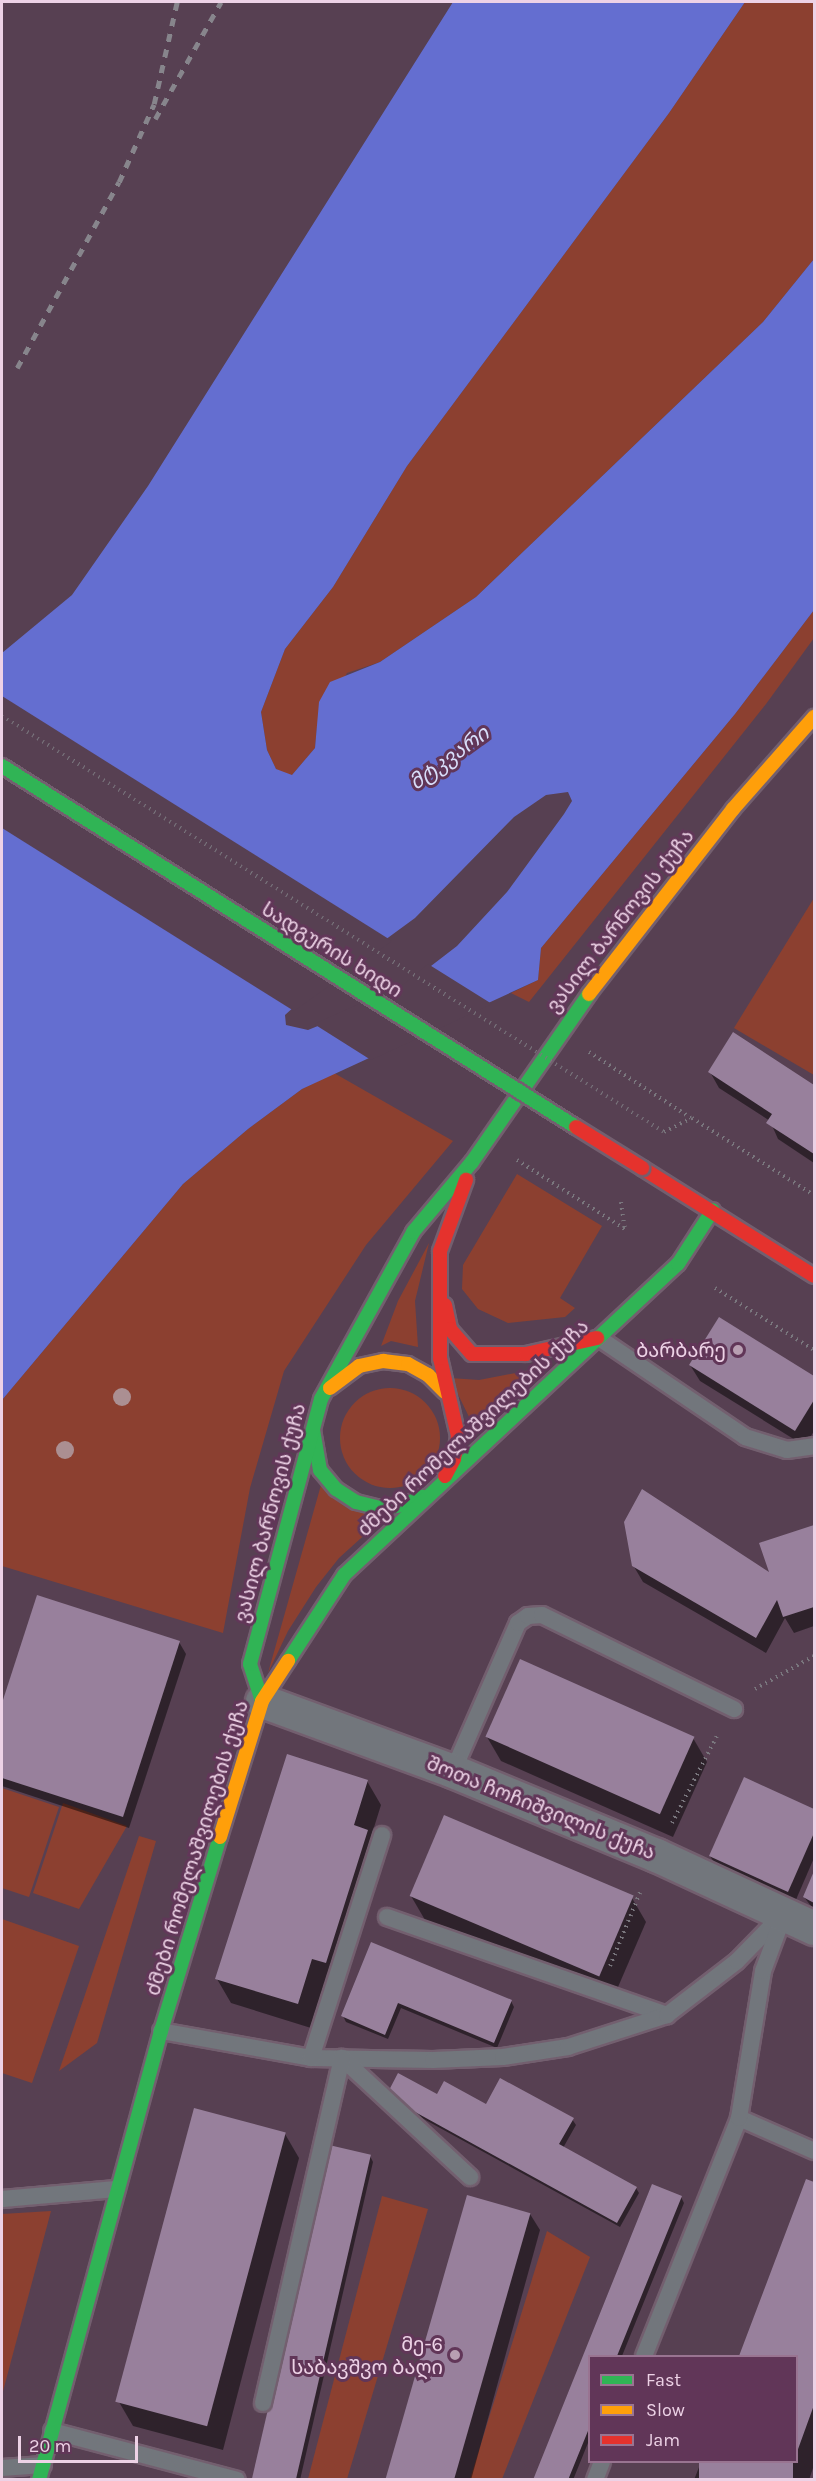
<!DOCTYPE html>
<meta charset="utf-8">
<style>
body{margin:0}
#map{position:relative;width:816px;height:2481px;overflow:hidden;background:#574052;font-family:Karla,"Noto Sans Georgian",sans-serif}
div>[style]{position:absolute}
[style*='--x']{left:calc(var(--x)*1px);top:calc(var(--y)*1px);width:calc(var(--w)*1px);rotate:calc(var(--a)*1deg)}
.green>*{inset:0;background:#8c4030}
.round{border-radius:50%}
.water>*{inset:0;background:#646ed0}
.pier>*{inset:0;background:#574052}
.shadow>*{inset:0;background:#0007}
.building>*{inset:0;background:#98809c;transform-origin:0 0}
.path>*{height:4px;margin-top:-2px;transform-origin:0;background:repeating-linear-gradient(90deg,#7a777e 0 1.5px,transparent 0 6px)}
.roads{filter:drop-shadow(2px 0 #735f6f) drop-shadow(-2px 0 #735f6f) drop-shadow(0 2px #735f6f) drop-shadow(0 -2px #735f6f)}
.lane>*{height:16px;margin:-8px;padding:0 8px;transform-origin:8px;border-radius:8px;background:#72767c}
.street>*{height:33px;margin:-16.5px;padding:0 16.5px;transform-origin:16.5px;border-radius:16.5px;background:#72767c}
.fast>*{height:14px;margin:-7px;padding:0 7px;transform-origin:7px;border-radius:7px;background:#30b455}
.slow>*{height:14px;margin:-7px;padding:0 7px;transform-origin:7px;border-radius:7px;background:#ff9f0a}
.jam>*{height:14px;margin:-7px;padding:0 7px;transform-origin:7px;border-radius:7px;background:#e5322d}
.rail>*{height:4.5px;margin-top:-2.25px;transform-origin:0;background:repeating-linear-gradient(90deg,#87858c 0 8px,transparent 0 16px)}
.path-bridge>*{height:4px;margin-top:-2px;transform-origin:0;background:repeating-linear-gradient(90deg,#7a777e 0 1.5px,transparent 0 6px)}
.bridges{filter:drop-shadow(2px 0 #735f6f) drop-shadow(-2px 0 #735f6f) drop-shadow(0 2px #735f6f) drop-shadow(0 -2px #735f6f)}
.fast-bridge>*{height:14px;margin:-7px;padding:0 7px;transform-origin:7px;border-radius:7px;background:#30b455}
.jam-bridge>*{height:14px;margin:-7px;padding:0 7px;transform-origin:7px;border-radius:7px;background:#e5322d}
.trees>*{width:18px;height:18px;margin:-9px;border-radius:50%;background:#ab8f92}
.dots>*{width:16px;height:16px;translate:-50% -50%;box-sizing:border-box;border:3px solid #613658;border-radius:50%}
span{translate:-50% -50%;white-space:nowrap;text-align:center;line-height:1.15;-webkit-text-stroke:6px #613658;paint-order:stroke}
.street-label{font-size:20px;color:#edd2e6}
.poi-label{font-size:20px;color:#edd2e6}
.right{translate:-100% -50%;text-align:right}
.water-label{font-size:21px;color:#d8defa;font-style:italic}
.frame{position:absolute;inset:0;border:3px solid #edd2e6;pointer-events:none}
.legend{position:absolute;left:588px;top:2355px;width:210px;height:108px;box-sizing:border-box;background:#613658;border:2px solid #997491;margin:0;padding:8px 10px;list-style:none;font-size:18px;color:#edd2e6}
.legend li{display:flex;align-items:center;gap:12px;height:30px}
.legend b{width:30px;border:2px solid #997491}
.scale{position:absolute;left:18px;top:2436px;width:120px;height:27px;box-sizing:border-box;border:3px solid #edd2e6;border-top:0;padding-left:8px;font-size:18px;line-height:21px;white-space:nowrap;color:#edd2e6;-webkit-text-stroke:4px #613658;paint-order:stroke}
</style>
<div id="map">
<div class="green">
<div style="clip-path:polygon(745px 2px,814px 2px,814px 259px,763px 322px,476px 597px,380px 662px,347px 673px,317px 727px,315px 748px,292px 775px,284px 774px,276px 769px,267px 750px,261px 712px,285px 649px,333px 587px,407px 466px,669px 113px)"></div>
<div style="clip-path:polygon(814px 610px,814px 638px,766px 704px,529px 1002px,511px 993px,538px 980px,541px 948px,735px 714px)"></div>
<div style="clip-path:polygon(814px 898px,814px 1075px,734px 1028px)"></div>
<div style="clip-path:polygon(334px 1073px,453px 1141px,366px 1245px,284px 1371px,250px 1488px,223px 1633px,2px 1566px,2px 1400px,183px 1184px,248px 1129px,302px 1089px)"></div>
<div style="clip-path:polygon(517px 1174px,602px 1226px,560px 1298px,575px 1308px,565px 1317px,508px 1323px,478px 1309px,462px 1289px,463px 1265px)"></div>
<div style="clip-path:polygon(429px 1243px,415px 1301px,418px 1347px,391px 1341px,381px 1346px,398px 1301px)"></div>
<div style="clip-path:polygon(536px 1369px,472px 1423px,450px 1378px,479px 1380px)"></div>
<div class="round" style="left:340px;top:1388px;width:100px;height:100px"></div>
<div style="clip-path:polygon(321px 1485px,381px 1520px,339px 1558px,316px 1587px,288px 1631px,268px 1673px)"></div>
<div style="clip-path:polygon(2px 1788px,59px 1807px,29px 1897px,2px 1888px)"></div>
<div style="clip-path:polygon(63px 1803px,127px 1826px,79px 1909px,33px 1893px)"></div>
<div style="clip-path:polygon(139px 1836px,156px 1841px,97px 2043px,59px 2071px)"></div>
<div style="clip-path:polygon(2px 1919px,79px 1946px,32px 2083px,2px 2073px)"></div>
<div style="clip-path:polygon(382px 2196px,428px 2209px,347px 2479px,308px 2479px)"></div>
<div style="clip-path:polygon(51px 2211px,2px 2395px,2px 2214px)"></div>
<div style="clip-path:polygon(547px 2231px,590px 2257px,502px 2479px,470px 2479px)"></div>
</div>
<div class="water">
<div style="clip-path:polygon(evenodd,453px 2px,745px 2px,669px 113px,407px 466px,333px 587px,285px 649px,261px 712px,267px 750px,276px 769px,292px 775px,315px 748px,319px 702px,330px 682px,380px 662px,476px 597px,763px 322px,814px 259px,814px 610px,735px 714px,541px 948px,538px 980px,302px 1089px,248px 1129px,183px 1184px,2px 1400px,2px 653px,72px 595px,148px 486px,453px 2px,568px 792px,572px 801px,564px 814px,507px 892px,457px 946px,405px 986px,340px 1017px,308px 1030px,286px 1025px,285px 1015px,296px 1005px,415px 918px,514px 817px,546px 795px,568px 792px)"></div>
</div>
<div class="pier">
<div style="clip-path:polygon(2px 696px,392px 941px,294px 1011px,2px 828px)"></div>
<div style="clip-path:polygon(428px 964px,492px 1004px,371px 1060px,314px 1024px,404px 984px)"></div>
</div>
<div class="shadow">
<div style="clip-path:polygon(734px 1034px,814px 1087px,814px 1163px,778px 1139px,770px 1121px,719px 1088px,710px 1072px)"></div>
<div style="clip-path:polygon(720px 1319px,814px 1378px,814px 1431px,805px 1446px,700px 1381px,690px 1365px)"></div>
<div style="clip-path:polygon(814px 1527px,814px 1626px,794px 1633px,785px 1618px,766px 1653px,643px 1582px,633px 1565px,771px 1576px,761px 1544px)"></div>
<div style="clip-path:polygon(38px 1597px,179px 1642px,186px 1654px,129px 1828px,2px 1786px,2px 1708px)"></div>
<div style="clip-path:polygon(487px 1737px,693px 1738px,707px 1762px,673px 1837px,501px 1761px)"></div>
<div style="clip-path:polygon(745px 1779px,814px 1810px,814px 1858px,795px 1902px,717px 1867px,710px 1856px)"></div>
<div style="clip-path:polygon(367px 1781px,381px 1805px,371px 1837px,381px 1855px,340px 1987px,326px 1983px,311px 2028px,231px 2003px,217px 1979px)"></div>
<div style="clip-path:polygon(814px 1874px,814px 1910px,804px 1897px)"></div>
<div style="clip-path:polygon(411px 1896px,632px 1898px,646px 1922px,612px 2001px,425px 1920px)"></div>
<div style="clip-path:polygon(372px 1944px,511px 2001px,514px 2007px,497px 2048px,401px 2008px,388px 2039px,346px 2022px,343px 2016px)"></div>
<div style="clip-path:polygon(438px 2096px,572px 2119px,576px 2125px,563px 2148px,636px 2188px,639px 2193px,620px 2227px,391px 2101px)"></div>
<div style="clip-path:polygon(285px 2134px,299px 2158px,223px 2450px,133px 2426px,119px 2402px)"></div>
<div style="clip-path:polygon(370px 2156px,373px 2162px,300px 2480px,253px 2480px)"></div>
<div style="clip-path:polygon(807px 2181px,814px 2184px,814px 2465px,809px 2480px,694px 2480px,701px 2462px,796px 2462px,796px 2356px,740px 2356px)"></div>
<div style="clip-path:polygon(653px 2186px,681px 2197px,684px 2203px,622px 2356px,590px 2356px,590px 2438px,573px 2480px,535px 2480px)"></div>
<div style="clip-path:polygon(530px 2214px,540px 2230px,471px 2480px,389px 2480px)"></div>
</div>
<div class="building">
<div style="clip-path:polygon(733px 1032px,814px 1085px,814px 1154px,766px 1123px,772px 1114px,708px 1072px)"></div>
<div style="clip-path:polygon(719px 1317px,814px 1376px,814px 1400px,795px 1431px,689px 1365px)"></div>
<div style="clip-path:polygon(642px 1489px,769px 1572px,759px 1543px,814px 1525px,814px 1607px,783px 1617px,777px 1600px,756px 1638px,632px 1566px,624px 1522px)"></div>
<div style="clip-path:polygon(37px 1595px,180px 1641px,123px 1817px,2px 1778px,2px 1703px)"></div>
<div style="left:520px;top:1659px;width:191px;height:85px;rotate:24deg"></div>
<div style="clip-path:polygon(287px 1754px,368px 1780px,354px 1825px,368px 1830px,326px 1963px,312px 1959px,298px 2004px,215px 1979px)"></div>
<div style="clip-path:polygon(744px 1777px,814px 1809px,814px 1833px,788px 1892px,709px 1856px)"></div>
<div style="left:444px;top:1815px;width:206px;height:88px;rotate:23deg"></div>
<div style="clip-path:polygon(814px 1871px,814px 1903px,803px 1897px)"></div>
<div style="clip-path:polygon(371px 1942px,512px 2000px,494px 2043px,398px 2003px,385px 2035px,341px 2016px)"></div>
<div style="clip-path:polygon(398px 2073px,437px 2094px,444px 2081px,486px 2104px,500px 2078px,574px 2118px,559px 2144px,637px 2187px,617px 2223px,386px 2096px)"></div>
<div style="left:194px;top:2108px;width:95px;height:304px;rotate:15deg"></div>
<div style="left:329px;top:2145px;width:43px;height:344px;rotate:13deg"></div>
<div style="clip-path:polygon(806px 2179px,814px 2182px,814px 2405px,797px 2452px,796px 2356px,739px 2356px)"></div>
<div style="clip-path:polygon(652px 2184px,682px 2196px,617px 2356px,590px 2356px,590px 2426px,568px 2480px,533px 2480px)"></div>
<div style="left:467px;top:2195px;width:66px;height:296px;rotate:16deg"></div>
<div style="left:699px;top:2462px;width:94px;height:19px"></div>
</div>
<div class="path">
<div style="--x:589;--y:1052;--w:121;--a:32.9"></div>
<div style="--x:664;--y:1132;--w:31;--a:-27"></div>
<div style="--x:692;--y:1118;--w:144;--a:32.3"></div>
<div style="--x:517;--y:1160;--w:128;--a:32.6"></div>
<div style="--x:621;--y:1202;--w:27;--a:82"></div>
<div style="--x:715;--y:1288;--w:117;--a:32.1"></div>
<div style="--x:755;--y:1689;--w:68;--a:-29.2"></div>
<div style="--x:672;--y:1823;--w:100;--a:-62.7"></div>
<div style="--x:610;--y:1966;--w:82;--a:-67.8"></div>
</div>
<div class="roads">
<div class="lane">
<div style="--x:599;--y:1338;--w:176;--a:34.1"></div>
<div style="--x:745;--y:1437;--w:44;--a:17.2"></div>
<div style="--x:787;--y:1450;--w:27;--a:-8"></div>
<div style="--x:453;--y:1771;--w:162;--a:-66.3"></div>
<div style="--x:518;--y:1623;--w:12;--a:-35"></div>
<div style="--x:528;--y:1616;--w:14;--a:-4"></div>
<div style="--x:542;--y:1615;--w:214;--a:26.1"></div>
<div style="--x:387;--y:1917;--w:297;--a:19.3"></div>
<div style="--x:161;--y:2031;--w:152;--a:10.2"></div>
<div style="--x:311;--y:2058;--w:122;--a:0.9"></div>
<div style="--x:433;--y:2060;--w:70;--a:-2.5"></div>
<div style="--x:503;--y:2057;--w:66;--a:-8.7"></div>
<div style="--x:568;--y:2047;--w:104;--a:-17.9"></div>
<div style="--x:667;--y:2015;--w:88;--a:-37.6"></div>
<div style="--x:737;--y:1961;--w:67;--a:-45.6"></div>
<div style="--x:311;--y:2058;--w:234;--a:-72.3"></div>
<div style="--x:342;--y:2058;--w:175;--a:42.9"></div>
<div style="--x:739;--y:2118;--w:82;--a:23.7"></div>
<div style="--x:2;--y:2199;--w:115;--a:-5"></div>
<div style="--x:644;--y:2356;--w:256;--a:-68.2"></div>
<div style="--x:739;--y:2118;--w:149;--a:-80.7"></div>
<div style="--x:763;--y:1971;--w:54;--a:-69.6"></div>
<div style="--x:263;--y:2403;--w:354;--a:-77.1"></div>
<div style="--x:52;--y:2431;--w:191;--a:14.8"></div>
<div style="--x:2;--y:2468;--w:41;--a:-4.2"></div>
<div style="--x:595;--y:2480;--w:19;--a:-69"></div>
</div>
<div class="street">
<div style="--x:262;--y:1701;--w:203;--a:20.1"></div>
<div style="--x:453;--y:1771;--w:220;--a:22.5"></div>
<div style="--x:656;--y:1855;--w:174;--a:24.8"></div>
</div>
<div class="fast">
<div style="--x:313;--y:1430;--w:41;--a:80.1"></div>
<div style="--x:320;--y:1470;--w:25;--a:50"></div>
<div style="--x:336;--y:1489;--w:24;--a:33"></div>
<div style="--x:356;--y:1502;--w:25;--a:14"></div>
<div style="--x:380;--y:1508;--w:24;--a:-7"></div>
<div style="--x:404;--y:1505;--w:20;--a:-24"></div>
<div style="--x:288;--y:1661;--w:103;--a:-56.9"></div>
<div style="--x:344;--y:1575;--w:456;--a:-43"></div>
<div style="--x:678;--y:1264;--w:64;--a:-57.1"></div>
<div style="--x:262;--y:1701;--w:39;--a:-108"></div>
<div style="--x:250;--y:1664;--w:274;--a:-75"></div>
<div style="--x:321;--y:1399;--w:191;--a:-61.1"></div>
<div style="--x:413;--y:1232;--w:92;--a:-49.9"></div>
<div style="--x:472;--y:1162;--w:205;--a:-55.1"></div>
<div style="--x:39;--y:2480;--w:465;--a:-74.8"></div>
<div style="--x:161;--y:2031;--w:203;--a:-73.1"></div>
</div>
<div class="slow">
<div style="--x:589;--y:994;--w:234;--a:-52.1"></div>
<div style="--x:733;--y:809;--w:123;--a:-48.6"></div>
<div style="--x:330;--y:1388;--w:36;--a:-37"></div>
<div style="--x:359;--y:1366;--w:25;--a:-12"></div>
<div style="--x:383;--y:1361;--w:25;--a:7"></div>
<div style="--x:408;--y:1364;--w:23;--a:29"></div>
<div style="--x:428;--y:1375;--w:24;--a:45"></div>
<div style="--x:220;--y:1837;--w:142;--a:-72.8"></div>
<div style="--x:262;--y:1701;--w:48;--a:-57"></div>
</div>
<div class="jam">
<div style="--x:642;--y:1168;--w:203;--a:32.1"></div>
<div style="--x:445;--y:1305;--w:25;--a:78"></div>
<div style="--x:450;--y:1329;--w:33;--a:49"></div>
<div style="--x:472;--y:1354;--w:54;--a:0"></div>
<div style="--x:526;--y:1354;--w:73;--a:-12.7"></div>
<div style="--x:445;--y:1476;--w:19;--a:-62"></div>
<div style="--x:454;--y:1459;--w:23;--a:-80"></div>
<div style="--x:458;--y:1436;--w:80;--a:-103"></div>
<div style="--x:440;--y:1358;--w:107;--a:-90"></div>
<div style="--x:440;--y:1251;--w:76;--a:-69.9"></div>
</div>
</div>
<div class="rail">
<div style="--x:155;--y:119;--w:134;--a:-60.6"></div>
<div style="--x:17;--y:368;--w:212;--a:-61.3"></div>
<div style="--x:119;--y:182;--w:85;--a:-65.8"></div>
<div style="--x:154;--y:104;--w:105;--a:-77.3"></div>
</div>
<div class="path-bridge">
<div style="--x:2;--y:716;--w:782;--a:32.15"></div>
</div>
<div class="bridges">
<div class="fast-bridge">
<div style="--x:2;--y:766;--w:678;--a:32.17"></div>
</div>
<div class="jam-bridge">
<div style="--x:576;--y:1127;--w:78;--a:31.8"></div>
</div>
</div>
<div class="trees">
<div style="left:122px;top:1397px"></div>
<div style="left:65px;top:1450px"></div>
</div>
<div class="dots">
<div style="left:738px;top:1350px;background:#b89fb2"></div>
<div style="left:455px;top:2355px;background:#b89fb2"></div>
</div>
<div class="street-label">
<span style="left:620px;top:921px;rotate:-52deg">ვასილ ბარნოვის ქუჩა</span>
<span style="left:332px;top:950px;rotate:32deg">სადგურის ხიდი</span>
<span style="left:473px;top:1428px;rotate:-43deg">ძმები რომელაშვილების ქუჩა</span>
<span style="left:270px;top:1513px;rotate:-75deg">ვასილ ბარნოვის ქუჩა</span>
<span style="left:541px;top:1808px;rotate:22deg">შოთა ჩოჩიშვილის ქუჩა</span>
<span style="left:197px;top:1848px;rotate:-73deg">ძმები რომელაშვილების ქუჩა</span>
</div>
<div class="poi-label">
<span class="right" style="left:726px;top:1350px">ბარბარე</span>
<span class="right" style="left:443px;top:2356px">მე-6<br>საბავშვო ბაღი</span>
</div>
<div class="water-label">
<span style="left:449px;top:758px;rotate:-36deg">მტკვარი</span>
</div>
<div class="frame"></div>
<ul class="legend">
<li><b style="height:8px;background:#30b455"></b>Fast</li>
<li><b style="height:8px;background:#ff9f0a"></b>Slow</li>
<li><b style="height:8px;background:#e5322d"></b>Jam</li>
</ul>
<div class="scale">20 m</div>
</div>
